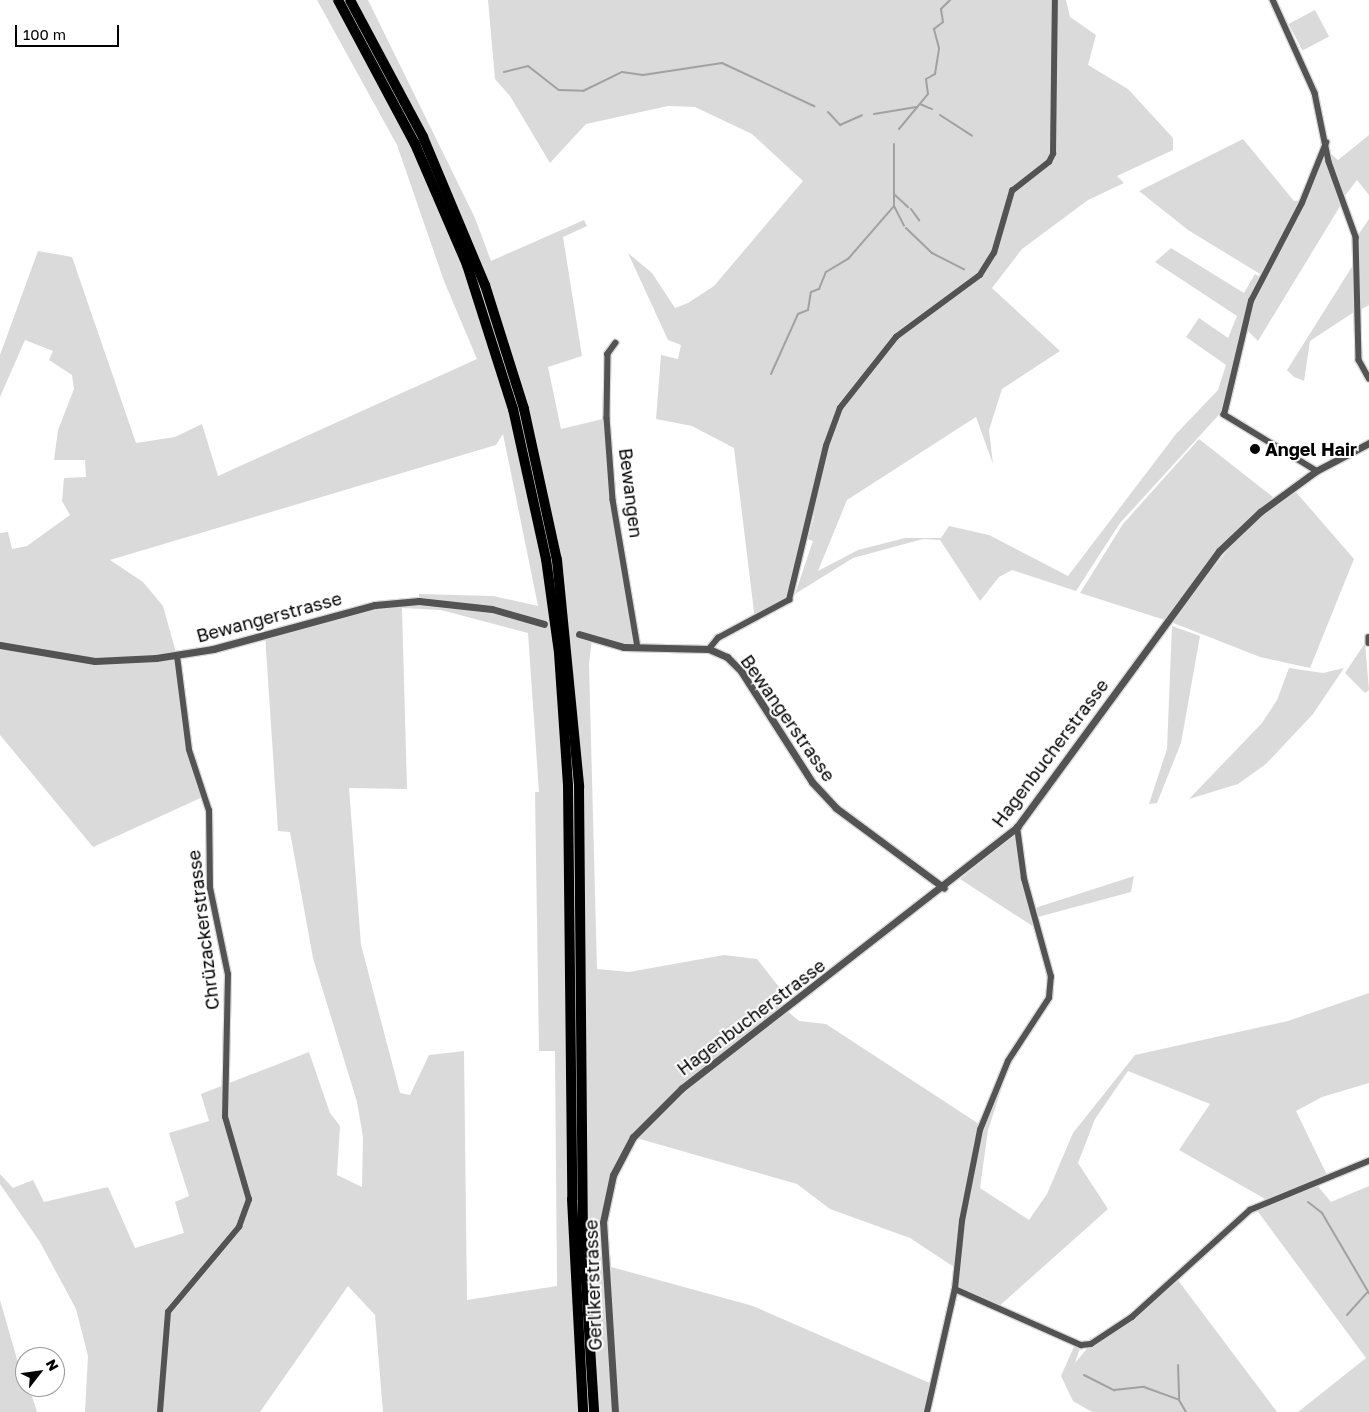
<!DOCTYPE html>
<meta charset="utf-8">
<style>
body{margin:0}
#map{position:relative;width:1369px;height:1412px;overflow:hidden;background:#fff;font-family:"Golos Text",sans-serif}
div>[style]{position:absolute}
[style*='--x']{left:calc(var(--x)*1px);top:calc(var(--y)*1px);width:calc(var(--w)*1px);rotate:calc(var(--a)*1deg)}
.green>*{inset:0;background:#dadada;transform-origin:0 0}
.stream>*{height:2px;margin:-1px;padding:0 1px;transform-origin:1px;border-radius:1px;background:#a1a1a1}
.tertiary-tunnel>*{height:7px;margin-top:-3.5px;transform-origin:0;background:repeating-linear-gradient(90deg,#d9d9d9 0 7px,transparent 0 10.5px)}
.roads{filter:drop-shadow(1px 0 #dbdbdb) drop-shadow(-1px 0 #dbdbdb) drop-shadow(0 1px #dbdbdb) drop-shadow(0 -1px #dbdbdb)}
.minor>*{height:5.5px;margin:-2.75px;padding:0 2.75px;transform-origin:2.75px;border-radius:2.75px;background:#535353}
.tertiary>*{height:7px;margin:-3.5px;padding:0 3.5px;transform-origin:3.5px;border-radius:3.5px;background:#535353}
.motorway>*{height:10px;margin:-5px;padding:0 5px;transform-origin:5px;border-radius:5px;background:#000}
.dots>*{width:14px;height:14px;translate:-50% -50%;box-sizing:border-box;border:2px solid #fff;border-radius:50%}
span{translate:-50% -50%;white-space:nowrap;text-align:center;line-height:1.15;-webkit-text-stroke:4px #fff;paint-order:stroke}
.poi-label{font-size:18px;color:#000;font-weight:700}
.left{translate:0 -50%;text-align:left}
.street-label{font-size:18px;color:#000}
.north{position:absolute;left:15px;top:1347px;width:50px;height:50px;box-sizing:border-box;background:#fff;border:1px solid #999;border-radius:50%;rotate:60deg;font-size:14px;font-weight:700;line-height:20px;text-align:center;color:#000}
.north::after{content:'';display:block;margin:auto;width:18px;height:22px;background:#000;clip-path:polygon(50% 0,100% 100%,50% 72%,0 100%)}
.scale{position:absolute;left:15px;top:25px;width:104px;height:22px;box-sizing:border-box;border:2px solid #000;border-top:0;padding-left:6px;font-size:15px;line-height:18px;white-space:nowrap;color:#000;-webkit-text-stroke:4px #fff;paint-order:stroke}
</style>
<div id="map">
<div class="green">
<div style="clip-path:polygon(evenodd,317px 0,368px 0,475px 218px,491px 261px,584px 220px,587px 226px,563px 237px,582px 356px,548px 367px,561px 429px,607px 418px,613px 500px,639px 635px,638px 648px,592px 638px,589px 664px,597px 969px,629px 972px,724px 955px,757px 959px,779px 987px,786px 1010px,799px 1021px,826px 1024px,982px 1126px,970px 1178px,983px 1130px,1007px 1072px,988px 1130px,980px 1188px,1029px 1220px,1047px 1194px,1073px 1133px,1135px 1055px,1288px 1021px,1369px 993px,1369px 1083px,1322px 1097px,1296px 1111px,1328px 1177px,1267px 1200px,1179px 1150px,1210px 1104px,1128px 1071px,1095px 1119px,1078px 1163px,1108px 1209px,997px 1308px,955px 1289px,957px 1269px,910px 1238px,830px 1209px,797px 1184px,633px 1137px,606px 1198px,604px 1265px,753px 1306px,932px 1384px,927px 1412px,383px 1412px,375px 1315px,348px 1286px,260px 1412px,85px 1412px,88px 1356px,76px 1309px,40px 1242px,0 1184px,0 1174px,13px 1188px,33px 1180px,44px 1202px,108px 1187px,135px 1248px,184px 1233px,175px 1202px,189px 1196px,169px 1133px,209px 1121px,201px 1094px,309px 1052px,330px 1113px,340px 1126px,337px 1175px,362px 1187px,363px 1137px,357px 1102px,313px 958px,290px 832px,278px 831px,265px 634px,339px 612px,419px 601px,419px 594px,493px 596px,538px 606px,503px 434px,496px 445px,110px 560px,143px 582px,163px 606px,177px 656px,189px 750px,205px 796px,93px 847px,0 735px,0 533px,8px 532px,12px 549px,27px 546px,70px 515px,62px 501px,64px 478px,86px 477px,85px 460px,54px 460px,58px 430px,74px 389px,72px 375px,49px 360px,53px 351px,25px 340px,0 397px,0 355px,38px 251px,72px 257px,136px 443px,175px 437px,202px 424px,218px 476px,477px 359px,444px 281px,397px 145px,317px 0,402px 608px,441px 610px,528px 633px,539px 792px,535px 792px,539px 1051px,555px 1051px,557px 1286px,467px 1300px,464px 1051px,429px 1055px,410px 1095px,400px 1093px,361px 945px,349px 788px,407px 789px,402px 608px)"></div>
<div style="clip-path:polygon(488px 0,1066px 0,1070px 17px,1096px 35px,1088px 65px,1128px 89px,1173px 138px,1173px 150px,1117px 176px,1124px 183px,1088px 200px,1022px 249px,992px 288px,1060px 351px,1002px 389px,989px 430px,993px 464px,976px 417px,847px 500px,818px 571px,858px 550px,905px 538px,941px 538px,949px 526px,989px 535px,1068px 576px,1176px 434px,1218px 390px,1226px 365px,1186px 337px,1199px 318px,1228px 338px,1237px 316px,1155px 262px,1171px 248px,1244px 293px,1255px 274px,1261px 278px,1241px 329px,1226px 407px,1120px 523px,1076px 591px,1012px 570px,999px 577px,980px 601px,940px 540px,923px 539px,853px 558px,795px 594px,813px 541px,808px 539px,814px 516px,809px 514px,789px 600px,755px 620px,734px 448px,692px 426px,656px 419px,661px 355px,678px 359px,681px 345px,668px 340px,628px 253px,652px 273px,675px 308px,688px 303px,714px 286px,803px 181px,752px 134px,695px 107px,668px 106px,586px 124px,550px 163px,510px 96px,495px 79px)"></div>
<div style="left:1315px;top:10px;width:30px;height:30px;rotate:62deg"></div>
<div style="clip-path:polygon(1369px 135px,1369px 195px,1357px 180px,1344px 197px,1330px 153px,1338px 160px)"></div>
<div style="clip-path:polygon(1243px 139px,1294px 201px,1305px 200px,1320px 160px,1326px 159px,1342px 203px,1258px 341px,1245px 328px,1265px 277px,1188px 230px,1139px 191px)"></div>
<div style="clip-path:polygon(1369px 219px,1369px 305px,1360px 310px,1358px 235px)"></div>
<div style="clip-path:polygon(1355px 262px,1354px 312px,1310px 341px,1304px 381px,1294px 377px,1287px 370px)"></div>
<div style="clip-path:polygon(1199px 439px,1273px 497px,1249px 518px,1165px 620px,1080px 593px,1123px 524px)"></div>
<div style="clip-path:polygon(1295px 491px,1354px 559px,1310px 668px,1260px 657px,1171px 622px,1241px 533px)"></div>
<div style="clip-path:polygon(1172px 626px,1200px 636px,1181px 743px,1157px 803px,1149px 804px,1167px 749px)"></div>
<div style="clip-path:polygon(1365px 643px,1369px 690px,1365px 693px,1345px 673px)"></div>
<div style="clip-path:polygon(1289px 668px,1323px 673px,1344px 668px,1313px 714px,1266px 764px,1238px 784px,1189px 799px,1262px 723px,1277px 700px)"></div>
<div style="clip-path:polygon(1014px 836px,1018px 836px,1018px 860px,1037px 929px,960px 879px)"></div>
<div style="clip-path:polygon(1134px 876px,1131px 892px,1038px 917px,1035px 908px)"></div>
<div style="clip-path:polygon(1316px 1184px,1331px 1202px,1369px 1186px,1369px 1412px,1298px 1412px,1366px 1358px,1256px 1209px)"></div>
<div style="clip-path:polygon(1177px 1279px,1277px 1412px,1092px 1412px,1073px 1401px,1061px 1376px,1076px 1342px,1081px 1345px,1075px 1363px,1090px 1345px,1133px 1319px)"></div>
<div style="clip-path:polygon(0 1300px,25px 1387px,29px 1387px,37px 1412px,0 1412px)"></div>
</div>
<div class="stream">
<div style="--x:504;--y:72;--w:25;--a:-14"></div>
<div style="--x:528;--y:66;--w:39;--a:38"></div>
<div style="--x:559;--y:90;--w:24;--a:2"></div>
<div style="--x:583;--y:91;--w:43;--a:-26"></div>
<div style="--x:622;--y:72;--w:21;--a:8"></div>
<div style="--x:643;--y:75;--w:80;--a:-8.6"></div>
<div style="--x:722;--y:63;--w:102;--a:25.1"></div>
<div style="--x:920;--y:104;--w:13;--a:23"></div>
<div style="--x:828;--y:112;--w:18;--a:47"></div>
<div style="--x:840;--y:125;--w:24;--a:-24"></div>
<div style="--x:874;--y:114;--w:43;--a:-9.5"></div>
<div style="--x:940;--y:115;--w:38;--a:33"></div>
<div style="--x:899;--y:129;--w:45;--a:-50.4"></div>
<div style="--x:928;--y:94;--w:15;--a:-98"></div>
<div style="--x:926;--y:79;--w:10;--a:-29"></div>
<div style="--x:935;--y:74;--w:26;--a:-81"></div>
<div style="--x:939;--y:48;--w:20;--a:-105"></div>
<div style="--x:934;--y:29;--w:11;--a:-38"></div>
<div style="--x:943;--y:22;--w:13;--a:-99"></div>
<div style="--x:941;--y:9;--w:13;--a:-45"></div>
<div style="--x:895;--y:195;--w:18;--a:43"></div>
<div style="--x:894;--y:206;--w:22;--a:63"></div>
<div style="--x:911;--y:209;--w:14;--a:54"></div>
<div style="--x:906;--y:228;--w:36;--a:44"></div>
<div style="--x:932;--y:253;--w:36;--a:27"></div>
<div style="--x:771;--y:374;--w:66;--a:-65.8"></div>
<div style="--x:798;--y:314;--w:11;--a:-22"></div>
<div style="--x:808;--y:310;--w:18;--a:-81"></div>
<div style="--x:811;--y:292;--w:9;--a:-21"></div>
<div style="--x:819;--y:289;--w:18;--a:-68"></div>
<div style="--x:826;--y:272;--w:26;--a:-31"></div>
<div style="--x:848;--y:259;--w:70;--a:-49"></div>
<div style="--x:894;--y:206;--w:62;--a:-90"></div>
<div style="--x:1308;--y:1202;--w:18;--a:38"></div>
<div style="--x:1322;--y:1213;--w:93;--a:59.6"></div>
<div style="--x:1347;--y:1315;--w:30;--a:-48"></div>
<div style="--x:1178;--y:1365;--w:34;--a:88"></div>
<div style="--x:1084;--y:1375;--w:34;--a:27"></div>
<div style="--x:1114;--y:1390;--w:30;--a:-6"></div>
<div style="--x:1144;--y:1387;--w:37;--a:20"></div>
<div style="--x:1179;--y:1400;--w:14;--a:60"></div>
</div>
<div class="tertiary-tunnel">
<div style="--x:544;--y:624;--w:36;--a:16"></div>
</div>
<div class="roads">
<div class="minor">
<div style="--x:1273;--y:0;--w:102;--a:65.7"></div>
<div style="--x:1315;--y:93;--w:70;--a:78.5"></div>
<div style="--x:1329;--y:162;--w:80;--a:70.2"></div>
<div style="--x:1356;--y:237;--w:123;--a:88.6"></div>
<div style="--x:1359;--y:360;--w:21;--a:61"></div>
<div style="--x:616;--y:343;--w:14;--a:126"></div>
<div style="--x:608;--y:354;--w:64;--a:90.9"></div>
<div style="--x:607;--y:418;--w:82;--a:85.8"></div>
<div style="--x:613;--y:500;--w:150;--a:80.4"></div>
<div style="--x:1316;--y:471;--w:108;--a:-148.7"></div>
<div style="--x:1224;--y:415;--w:117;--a:-76.7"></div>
<div style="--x:1251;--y:301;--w:110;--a:-62.5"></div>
<div style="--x:1302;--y:203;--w:65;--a:-68.2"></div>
<div style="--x:1369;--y:637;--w:6;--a:90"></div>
<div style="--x:709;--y:649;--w:14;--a:-51"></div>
<div style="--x:718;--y:638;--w:81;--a:-28.2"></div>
<div style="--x:789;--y:600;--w:158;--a:-76.5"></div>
<div style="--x:826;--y:446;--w:40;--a:-69.8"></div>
<div style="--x:840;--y:408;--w:90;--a:-51.7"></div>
<div style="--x:896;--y:337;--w:104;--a:-36.4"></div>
<div style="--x:980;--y:275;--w:26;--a:-58"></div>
<div style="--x:994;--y:253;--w:65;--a:-73.8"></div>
<div style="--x:1012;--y:191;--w:47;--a:-38.1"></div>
<div style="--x:1049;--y:162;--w:9;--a:-63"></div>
<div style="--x:1053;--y:154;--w:154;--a:-89.3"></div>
<div style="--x:955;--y:1289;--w:138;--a:24"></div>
<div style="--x:1081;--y:1345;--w:10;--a:-6"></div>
<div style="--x:1091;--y:1344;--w:49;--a:-33.4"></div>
<div style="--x:1132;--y:1317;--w:159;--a:-42.2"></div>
<div style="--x:1250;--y:1210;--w:129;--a:-22.4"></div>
<div style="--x:160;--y:1412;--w:100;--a:-85.4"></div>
<div style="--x:168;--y:1312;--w:111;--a:-50.1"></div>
<div style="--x:239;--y:1227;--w:29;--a:-70"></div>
<div style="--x:249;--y:1200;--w:86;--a:-106.1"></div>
<div style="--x:225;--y:1117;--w:142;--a:-88.8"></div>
<div style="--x:228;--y:975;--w:89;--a:-101.7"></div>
<div style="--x:210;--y:888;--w:77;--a:-90.7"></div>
<div style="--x:209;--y:811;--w:64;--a:-108.2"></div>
<div style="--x:189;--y:750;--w:95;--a:-97.3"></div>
<div style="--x:927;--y:1412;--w:126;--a:-77.2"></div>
<div style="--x:955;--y:1289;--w:68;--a:-84.1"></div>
<div style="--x:962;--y:1221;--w:93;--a:-78.8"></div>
<div style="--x:980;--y:1130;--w:74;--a:-67.9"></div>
<div style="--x:1008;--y:1061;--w:75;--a:-56.9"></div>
<div style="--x:1049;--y:998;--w:21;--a:-85"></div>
<div style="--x:1051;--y:977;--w:102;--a:-105.4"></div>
<div style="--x:1024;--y:879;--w:52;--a:-97.7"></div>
</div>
<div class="tertiary">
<div style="--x:579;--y:634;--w:47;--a:16.1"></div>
<div style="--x:624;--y:647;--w:85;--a:1.3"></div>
<div style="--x:709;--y:649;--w:20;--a:24"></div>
<div style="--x:727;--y:657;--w:20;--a:45"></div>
<div style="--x:741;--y:671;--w:132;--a:57.4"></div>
<div style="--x:812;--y:782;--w:35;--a:47"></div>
<div style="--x:836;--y:808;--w:134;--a:36.5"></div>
<div style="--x:0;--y:645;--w:96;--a:9.6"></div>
<div style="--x:95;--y:661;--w:61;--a:-2.8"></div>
<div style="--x:156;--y:658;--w:58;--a:-9"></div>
<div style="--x:213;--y:649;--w:168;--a:-15.2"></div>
<div style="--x:375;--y:605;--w:44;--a:-5.2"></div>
<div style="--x:419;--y:601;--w:73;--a:6.3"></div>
<div style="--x:492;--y:609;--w:54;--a:16.1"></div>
<div style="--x:615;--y:1412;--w:190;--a:-93.6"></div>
<div style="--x:603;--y:1222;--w:48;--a:-78"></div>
<div style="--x:613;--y:1175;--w:43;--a:-62.2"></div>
<div style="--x:633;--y:1137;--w:69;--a:-45"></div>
<div style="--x:682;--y:1088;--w:425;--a:-37.9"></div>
<div style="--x:1017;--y:827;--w:342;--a:-53.8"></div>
<div style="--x:1219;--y:551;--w:57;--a:-43.6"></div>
<div style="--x:1260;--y:512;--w:69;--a:-36.2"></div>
<div style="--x:1316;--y:471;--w:60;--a:-27.8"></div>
</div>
<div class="motorway">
<div style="--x:338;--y:0;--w:163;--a:61.9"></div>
<div style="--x:415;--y:144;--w:132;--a:66.7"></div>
<div style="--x:467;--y:265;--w:151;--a:72.3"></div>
<div style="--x:513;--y:409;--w:154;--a:77.6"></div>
<div style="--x:546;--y:559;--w:95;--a:82.1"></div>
<div style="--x:559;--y:653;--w:132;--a:86.1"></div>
<div style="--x:568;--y:785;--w:414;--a:89.4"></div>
<div style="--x:572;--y:1199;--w:213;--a:87"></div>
<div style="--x:350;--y:0;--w:155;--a:61.9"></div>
<div style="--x:423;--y:137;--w:160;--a:67.3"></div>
<div style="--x:485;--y:285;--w:130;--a:72.5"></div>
<div style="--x:524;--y:409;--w:155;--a:77.7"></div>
<div style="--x:557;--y:560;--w:227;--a:84.4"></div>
<div style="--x:579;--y:786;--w:449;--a:89.5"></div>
<div style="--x:583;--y:1235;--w:177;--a:86.4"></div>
</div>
</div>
<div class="dots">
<div style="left:1255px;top:449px;background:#000"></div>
</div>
<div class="poi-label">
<span class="left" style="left:1265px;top:449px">Angel Hair</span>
</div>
<div class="street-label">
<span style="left:631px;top:493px;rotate:83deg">Bewangen</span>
<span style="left:269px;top:617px;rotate:-15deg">Bewangerstrasse</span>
<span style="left:788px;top:718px;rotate:55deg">Bewangerstrasse</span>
<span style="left:1050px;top:753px;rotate:-53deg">Hagenbucherstrasse</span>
<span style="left:203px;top:930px;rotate:-97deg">Chrüzackerstrasse</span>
<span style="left:751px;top:1017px;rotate:-37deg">Hagenbucherstrasse</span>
<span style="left:593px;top:1285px;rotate:-92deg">Gerlikerstrasse</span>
</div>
<div class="north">N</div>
<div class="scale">100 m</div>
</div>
